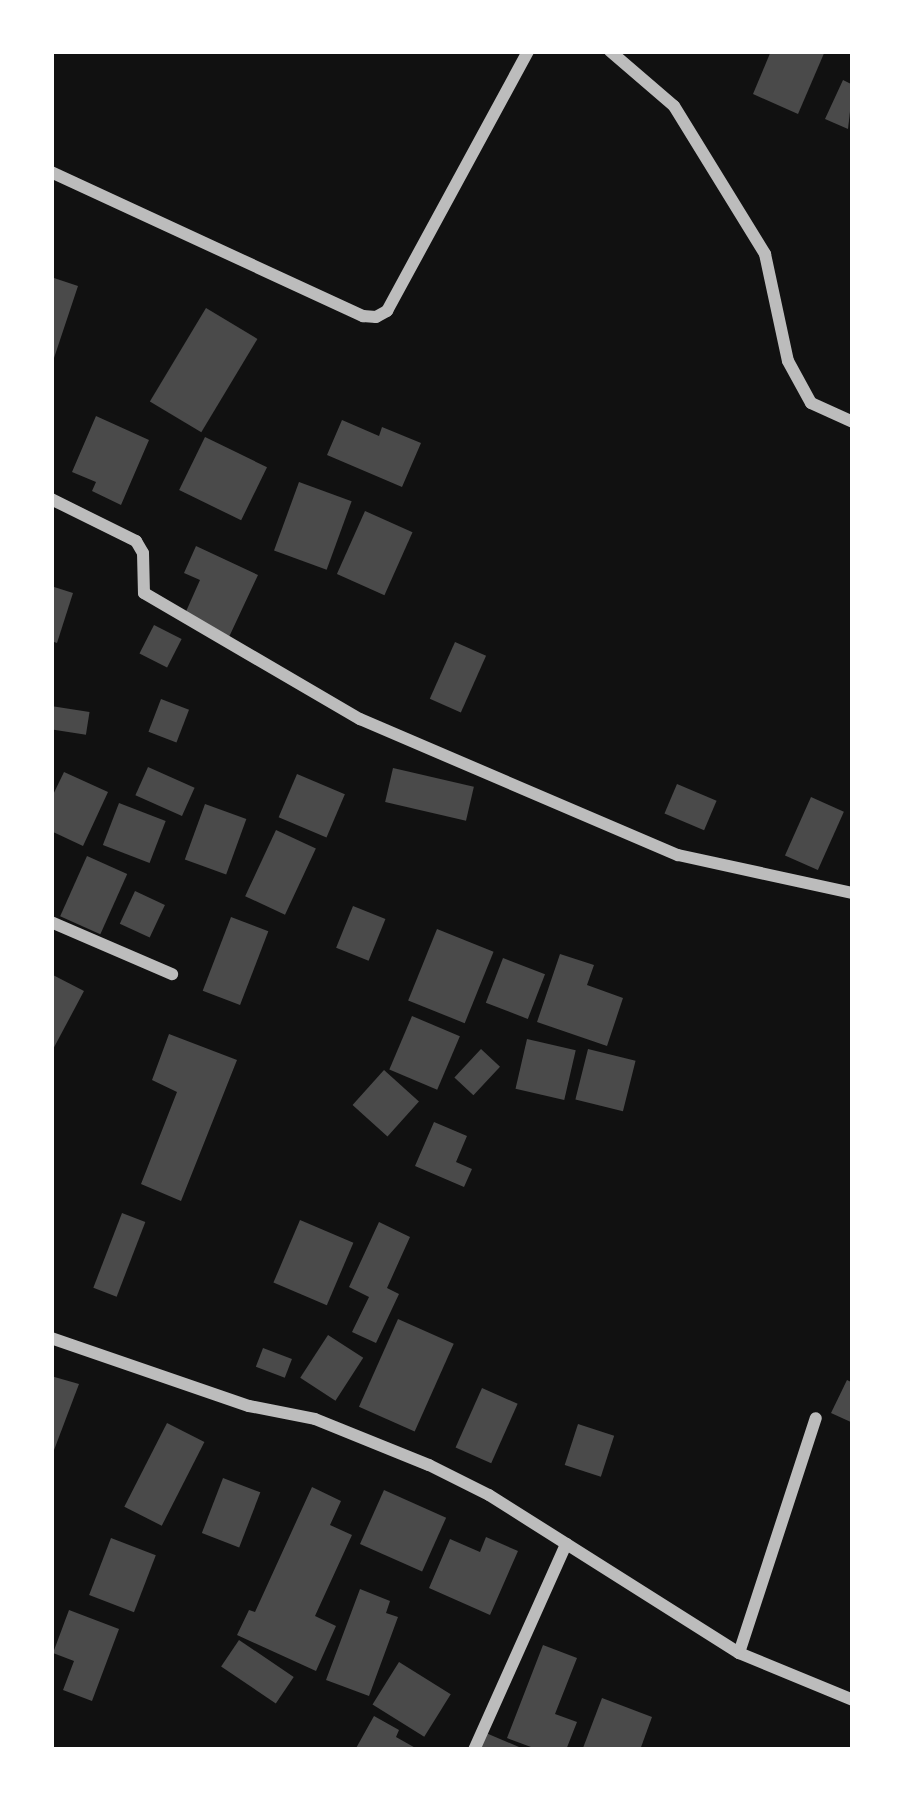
<!DOCTYPE html>
<style>
body{margin:0}
#map{position:relative;width:904px;height:1801px;overflow:hidden;background:#111;font-family:Barlow,sans-serif}
div>[style]{position:absolute}
[style*='--x']{left:calc(var(--x)*1px);top:calc(var(--y)*1px);width:calc(var(--w)*1px);rotate:calc(var(--a)*1deg)}
.building>*{inset:0;background:#4a4a4a;transform-origin:0 0}
.minor>*{height:12px;margin:-6px;padding:0 6px;transform-origin:6px;border-radius:6px;background:#bcbcbc}
span{translate:-50% -50%;white-space:nowrap;text-align:center;line-height:1.15;-webkit-text-stroke:9px #fff;paint-order:stroke}
.frame{position:absolute;inset:0;border:54px solid #fff;pointer-events:none}
</style>
<div id="map">
<div class="building">
<div style="clip-path:polygon(771px 51px,825px 51px,798px 114px,753px 94px)"></div>
<div style="clip-path:polygon(843px 80px,853px 85px,848px 129px,825px 119px)"></div>
<div style="clip-path:polygon(51px 277px,78px 286px,52px 364px,51px 364px)"></div>
<div style="left:206px;top:308px;width:60px;height:109px;rotate:31deg"></div>
<div style="clip-path:polygon(96px 416px,149px 440px,121px 505px,92px 491px,96px 482px,72px 472px)"></div>
<div style="clip-path:polygon(342px 420px,379px 436px,382px 427px,421px 443px,402px 487px,327px 455px)"></div>
<div style="left:205px;top:437px;width:69px;height:59px;rotate:26deg"></div>
<div style="left:299px;top:482px;width:56px;height:73px;rotate:20deg"></div>
<div style="left:365px;top:511px;width:52px;height:69px;rotate:24deg"></div>
<div style="clip-path:polygon(196px 546px,258px 575px,229px 637px,184px 616px,200px 580px,184px 573px)"></div>
<div style="clip-path:polygon(51px 586px,73px 593px,57px 643px,51px 641px)"></div>
<div style="left:154px;top:625px;width:31px;height:32px;rotate:27deg"></div>
<div style="left:455px;top:642px;width:34px;height:62px;rotate:24deg"></div>
<div style="left:161px;top:699px;width:30px;height:35px;rotate:21deg"></div>
<div style="left:51px;top:706px;width:39px;height:23px;rotate:9deg"></div>
<div style="left:148px;top:767px;width:51px;height:31px;rotate:24deg"></div>
<div style="left:393px;top:768px;width:83px;height:35px;rotate:13deg"></div>
<div style="clip-path:polygon(64px 772px,108px 792px,83px 846px,51px 831px,51px 799px)"></div>
<div style="left:297px;top:774px;width:52px;height:47px;rotate:23deg"></div>
<div style="left:677px;top:784px;width:43px;height:32px;rotate:23deg"></div>
<div style="left:811px;top:797px;width:36px;height:64px;rotate:24deg"></div>
<div style="left:119px;top:803px;width:50px;height:45px;rotate:21deg"></div>
<div style="left:205px;top:804px;width:44px;height:59px;rotate:20deg"></div>
<div style="left:276px;top:830px;width:44px;height:73px;rotate:25deg"></div>
<div style="left:87px;top:856px;width:44px;height:66px;rotate:24deg"></div>
<div style="left:135px;top:891px;width:33px;height:36px;rotate:25deg"></div>
<div style="left:353px;top:906px;width:35px;height:45px;rotate:22deg"></div>
<div style="left:231px;top:917px;width:40px;height:79px;rotate:21deg"></div>
<div style="left:437px;top:929px;width:61px;height:77px;rotate:22deg"></div>
<div style="clip-path:polygon(560px 954px,594px 965px,587px 985px,623px 998px,607px 1046px,537px 1022px)"></div>
<div style="left:503px;top:958px;width:45px;height:48px;rotate:21deg"></div>
<div style="clip-path:polygon(51px 974px,84px 991px,51px 1053px)"></div>
<div style="left:412px;top:1016px;width:52px;height:58px;rotate:23deg"></div>
<div style="clip-path:polygon(169px 1034px,237px 1060px,181px 1201px,141px 1184px,177px 1092px,152px 1080px)"></div>
<div style="left:527px;top:1039px;width:50px;height:51px;rotate:13deg"></div>
<div style="left:481px;top:1049px;width:26px;height:39px;rotate:43deg"></div>
<div style="left:588px;top:1049px;width:49px;height:52px;rotate:14deg"></div>
<div style="left:384px;top:1070px;width:47px;height:47px;rotate:42deg"></div>
<div style="clip-path:polygon(434px 1122px,467px 1136px,456px 1162px,472px 1169px,464px 1187px,415px 1166px)"></div>
<div style="left:122px;top:1213px;width:25px;height:80px;rotate:21deg"></div>
<div style="left:300px;top:1220px;width:58px;height:68px;rotate:23deg"></div>
<div style="clip-path:polygon(379px 1222px,410px 1237px,387px 1288px,399px 1294px,376px 1343px,352px 1332px,369px 1297px,349px 1287px)"></div>
<div style="left:398px;top:1319px;width:61px;height:96px;rotate:24deg"></div>
<div style="left:328px;top:1335px;width:42px;height:51px;rotate:33deg"></div>
<div style="left:263px;top:1348px;width:31px;height:20px;rotate:21deg"></div>
<div style="clip-path:polygon(51px 1376px,79px 1384px,51px 1458px)"></div>
<div style="clip-path:polygon(847px 1380px,853px 1383px,853px 1423px,831px 1413px)"></div>
<div style="left:482px;top:1388px;width:39px;height:65px;rotate:24deg"></div>
<div style="left:167px;top:1423px;width:42px;height:94px;rotate:27deg"></div>
<div style="left:578px;top:1424px;width:38px;height:43px;rotate:18deg"></div>
<div style="left:223px;top:1478px;width:40px;height:59px;rotate:21deg"></div>
<div style="clip-path:polygon(312px 1487px,341px 1501px,330px 1525px,352px 1535px,315px 1616px,336px 1626px,316px 1671px,237px 1635px,249px 1610px,255px 1612px)"></div>
<div style="left:384px;top:1490px;width:68px;height:59px;rotate:24deg"></div>
<div style="clip-path:polygon(486px 1537px,518px 1551px,490px 1615px,429px 1588px,450px 1539px,480px 1552px)"></div>
<div style="left:111px;top:1538px;width:48px;height:61px;rotate:21deg"></div>
<div style="clip-path:polygon(360px 1589px,390px 1601px,386px 1613px,398px 1617px,369px 1696px,326px 1680px)"></div>
<div style="clip-path:polygon(69px 1610px,119px 1629px,92px 1701px,63px 1690px,74px 1661px,53px 1653px)"></div>
<div style="left:239px;top:1640px;width:66px;height:32px;rotate:34deg"></div>
<div style="clip-path:polygon(543px 1645px,577px 1658px,555px 1714px,577px 1722px,566px 1750px,539px 1750px,507px 1738px)"></div>
<div style="left:399px;top:1662px;width:61px;height:50px;rotate:32deg"></div>
<div style="clip-path:polygon(602px 1698px,652px 1717px,640px 1750px,583px 1748px)"></div>
<div style="clip-path:polygon(374px 1716px,399px 1730px,396px 1737px,419px 1750px,355px 1750px)"></div>
<div style="clip-path:polygon(486px 1733px,526px 1750px,479px 1750px)"></div>
</div>
<div class="minor">
<div style="--x:610;--y:51;--w:84;--a:40.7"></div>
<div style="--x:674;--y:106;--w:174;--a:58.4"></div>
<div style="--x:765;--y:254;--w:109;--a:77.9"></div>
<div style="--x:788;--y:361;--w:48;--a:61.3"></div>
<div style="--x:811;--y:403;--w:46;--a:24.3"></div>
<div style="--x:51;--y:172;--w:344;--a:24.8"></div>
<div style="--x:363;--y:316;--w:13;--a:4"></div>
<div style="--x:376;--y:317;--w:13;--a:-29"></div>
<div style="--x:387;--y:311;--w:296;--a:-61.5"></div>
<div style="--x:51;--y:499;--w:95;--a:26.3"></div>
<div style="--x:136;--y:541;--w:14;--a:60"></div>
<div style="--x:143;--y:553;--w:40;--a:88.6"></div>
<div style="--x:144;--y:593;--w:250;--a:30.3"></div>
<div style="--x:360;--y:719;--w:346;--a:23.2"></div>
<div style="--x:678;--y:855;--w:179;--a:12.3"></div>
<div style="--x:51;--y:922;--w:132;--a:23.3"></div>
<div style="--x:51;--y:1338;--w:209;--a:19"></div>
<div style="--x:249;--y:1406;--w:67;--a:11.1"></div>
<div style="--x:315;--y:1419;--w:123;--a:22"></div>
<div style="--x:429;--y:1465;--w:67;--a:26.6"></div>
<div style="--x:489;--y:1495;--w:296;--a:32.3"></div>
<div style="--x:739;--y:1653;--w:123;--a:22.4"></div>
<div style="--x:739;--y:1653;--w:247;--a:-71.9"></div>
<div style="--x:474;--y:1750;--w:226;--a:-65.9"></div>
</div>
<div class="frame"></div>
</div>
